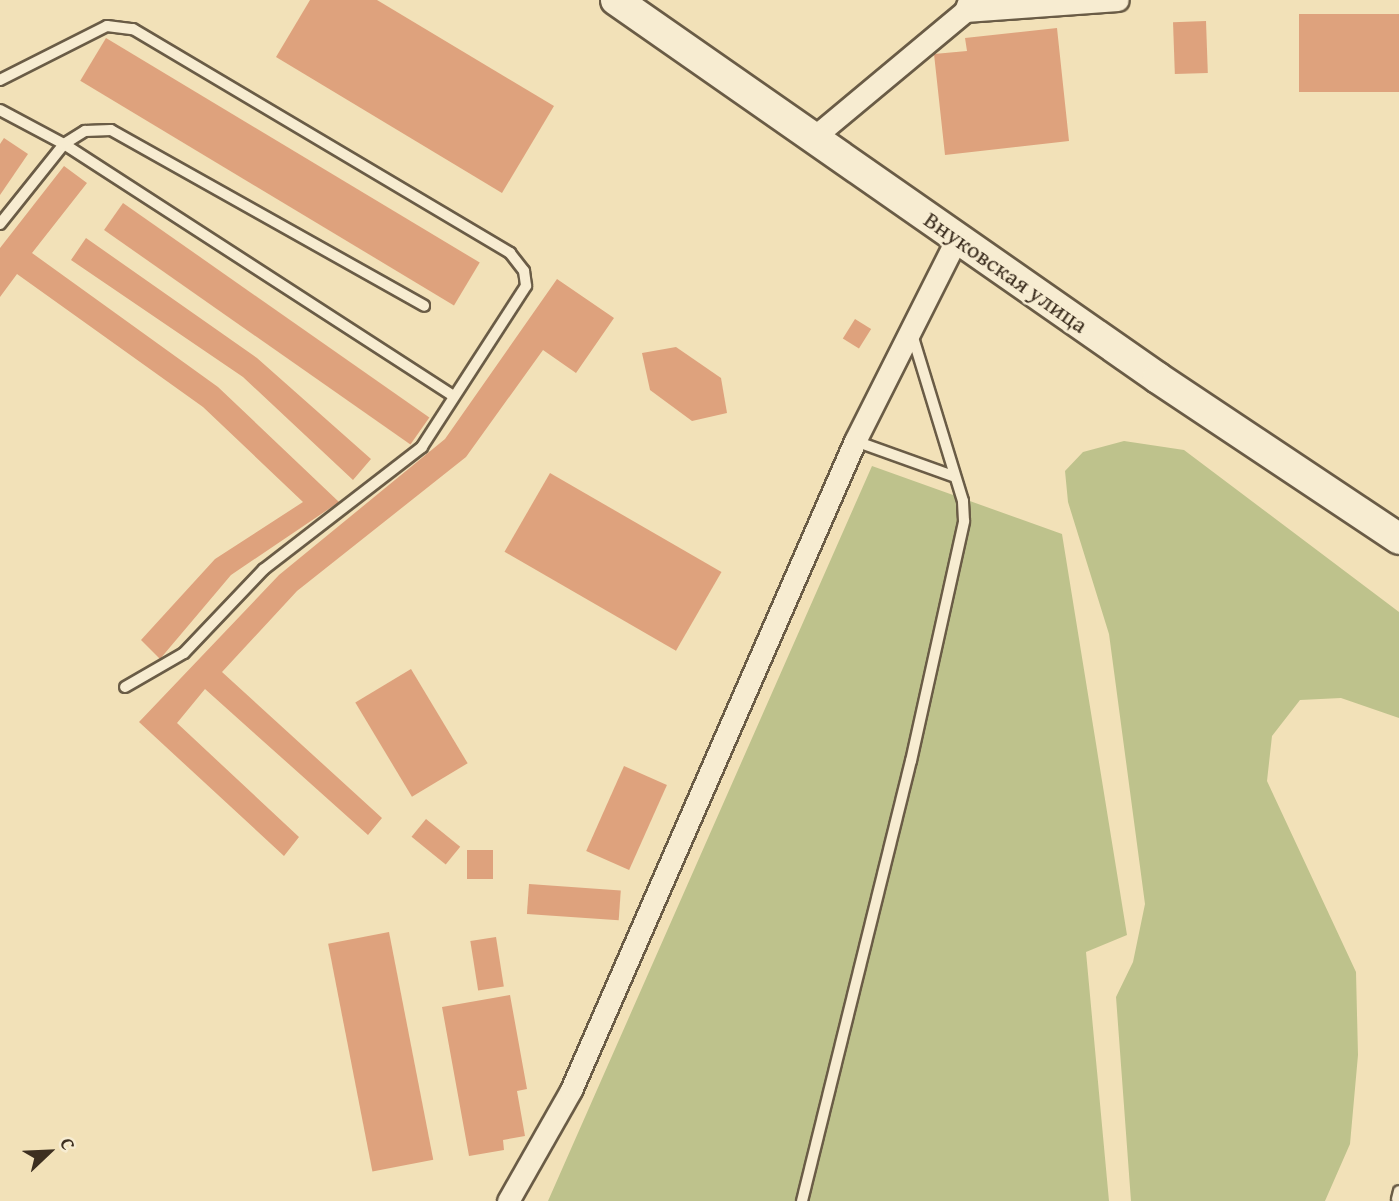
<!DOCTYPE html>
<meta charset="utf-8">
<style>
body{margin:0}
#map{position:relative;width:1399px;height:1201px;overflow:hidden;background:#f2e1b8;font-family:"Gentium Book Plus",serif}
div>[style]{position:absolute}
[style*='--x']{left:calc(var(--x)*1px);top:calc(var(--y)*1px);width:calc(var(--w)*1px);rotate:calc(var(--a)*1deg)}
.green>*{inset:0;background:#bec28c}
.building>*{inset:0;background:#dea27d;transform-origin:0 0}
.roads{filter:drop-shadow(2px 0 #6a5c46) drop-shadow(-2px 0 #6a5c46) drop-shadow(0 2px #6a5c46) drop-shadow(0 -2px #6a5c46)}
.service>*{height:10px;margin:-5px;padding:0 5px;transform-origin:5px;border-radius:5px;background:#f7ecd1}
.minor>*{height:21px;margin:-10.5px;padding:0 10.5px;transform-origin:10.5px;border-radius:10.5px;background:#f7ecd1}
.secondary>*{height:30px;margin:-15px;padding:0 15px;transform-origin:15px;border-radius:15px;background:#f7ecd1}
span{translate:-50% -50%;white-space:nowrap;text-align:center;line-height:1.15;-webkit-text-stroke:5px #f7ecd1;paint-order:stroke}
.street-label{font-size:24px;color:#3d2f20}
.north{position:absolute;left:14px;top:1117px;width:70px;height:70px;-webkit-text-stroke:5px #f7ecd1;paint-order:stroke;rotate:67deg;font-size:19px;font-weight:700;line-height:28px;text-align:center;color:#3d2f20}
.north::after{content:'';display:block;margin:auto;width:24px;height:32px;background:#3d2f20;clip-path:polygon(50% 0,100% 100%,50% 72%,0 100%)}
</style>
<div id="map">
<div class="green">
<div style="clip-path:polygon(1124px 441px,1184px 450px,1399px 612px,1399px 718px,1341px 698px,1300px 700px,1272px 736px,1267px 781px,1356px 972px,1358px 1055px,1350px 1144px,1325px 1201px,1131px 1201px,1116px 997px,1133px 962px,1145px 904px,1109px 634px,1068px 502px,1065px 471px,1083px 452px)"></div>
<div style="clip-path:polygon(872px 466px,1062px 534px,1127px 935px,1086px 952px,1109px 1201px,548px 1201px)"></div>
</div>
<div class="building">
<div style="clip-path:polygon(310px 0,377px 0,554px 106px,502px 193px,276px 57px)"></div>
<div style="left:1399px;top:14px;width:78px;height:100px;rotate:90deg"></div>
<div style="left:1206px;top:21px;width:52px;height:33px;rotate:88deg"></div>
<div style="clip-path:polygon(1057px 28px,1069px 141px,945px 155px,934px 54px,967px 51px,965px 38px)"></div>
<div style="left:106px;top:38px;width:436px;height:50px;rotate:31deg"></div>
<div style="clip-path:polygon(4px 138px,28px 154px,0 195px,0 144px)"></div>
<div style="clip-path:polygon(64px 166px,87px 183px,32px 253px,218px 387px,339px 502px,231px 575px,160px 659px,141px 640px,215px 559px,303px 502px,203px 407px,17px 274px,0 297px,0 248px)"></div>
<div style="left:123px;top:203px;width:374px;height:33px;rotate:35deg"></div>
<div style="clip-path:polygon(86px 238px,257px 358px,371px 459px,353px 480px,243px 377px,71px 260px)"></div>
<div style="clip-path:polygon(557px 279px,614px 318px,576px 373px,543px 350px,466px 457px,297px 591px,222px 672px,382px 818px,368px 835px,205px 689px,177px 723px,299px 837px,284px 856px,139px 722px,279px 575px,445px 439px)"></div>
<div style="left:855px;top:319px;width:19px;height:23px;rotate:32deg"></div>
<div style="clip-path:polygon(676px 347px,721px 378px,727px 413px,692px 421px,650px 390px,642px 353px)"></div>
<div style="left:550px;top:473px;width:198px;height:91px;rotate:30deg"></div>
<div style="left:411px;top:669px;width:110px;height:65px;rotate:59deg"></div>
<div style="left:624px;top:766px;width:47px;height:93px;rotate:24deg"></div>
<div style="left:426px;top:819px;width:44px;height:23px;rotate:39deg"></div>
<div style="left:467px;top:850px;width:26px;height:29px"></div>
<div style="left:529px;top:884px;width:92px;height:30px;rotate:4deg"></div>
<div style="left:389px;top:932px;width:232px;height:62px;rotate:79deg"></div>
<div style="left:496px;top:937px;width:50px;height:26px;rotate:81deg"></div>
<div style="clip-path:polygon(510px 995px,527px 1089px,517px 1091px,525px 1136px,503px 1140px,504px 1150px,469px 1156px,442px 1007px)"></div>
</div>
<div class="roads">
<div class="service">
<div style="--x:0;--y:80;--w:120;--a:-26.8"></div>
<div style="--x:107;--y:26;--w:26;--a:7"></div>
<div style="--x:133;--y:29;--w:439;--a:30.7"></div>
<div style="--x:510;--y:253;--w:23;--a:52"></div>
<div style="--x:524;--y:271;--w:15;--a:82"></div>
<div style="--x:526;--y:286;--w:192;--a:122.9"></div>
<div style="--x:422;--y:447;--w:200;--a:142.3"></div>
<div style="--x:264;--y:569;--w:116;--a:133.6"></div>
<div style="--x:184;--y:653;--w:68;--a:150"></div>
<div style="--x:0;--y:110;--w:72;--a:28"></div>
<div style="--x:64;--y:144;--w:462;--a:32.9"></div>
<div style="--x:0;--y:224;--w:102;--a:-51.3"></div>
<div style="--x:64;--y:144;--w:25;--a:-32"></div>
<div style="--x:85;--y:131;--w:26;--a:-2"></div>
<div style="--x:111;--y:130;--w:359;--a:29.3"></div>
<div style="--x:855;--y:441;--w:104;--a:19.7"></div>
<div style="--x:1397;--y:1199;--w:8;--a:-76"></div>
<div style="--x:802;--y:1201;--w:453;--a:-76.1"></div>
<div style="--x:911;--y:761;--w:246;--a:-77.5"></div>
<div style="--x:964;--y:521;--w:20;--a:-93"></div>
<div style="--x:963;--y:501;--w:178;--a:-107"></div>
</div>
<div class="minor">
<div style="--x:965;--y:11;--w:153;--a:-4.1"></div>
<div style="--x:814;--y:137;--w:197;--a:-39.8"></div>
<div style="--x:965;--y:11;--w:12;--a:-70"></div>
<div style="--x:508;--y:1201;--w:128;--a:-60.4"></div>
<div style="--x:571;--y:1090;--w:708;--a:-66.37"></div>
<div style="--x:855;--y:441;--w:227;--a:-63.3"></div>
</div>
<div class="secondary">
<div style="--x:616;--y:0;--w:661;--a:34.89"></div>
<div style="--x:1158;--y:378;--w:290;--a:33.7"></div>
</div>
</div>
<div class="street-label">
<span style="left:1006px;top:272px;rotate:35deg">Внуковская улица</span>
</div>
<div class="north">С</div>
</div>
